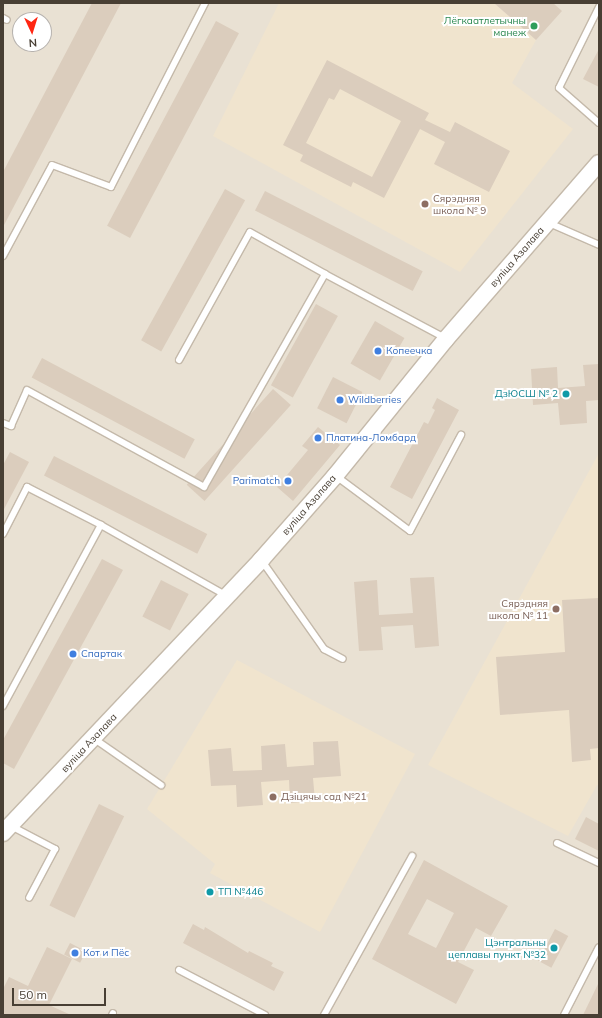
<!DOCTYPE html>
<meta charset="utf-8">
<style>
body{margin:0}
#map{position:relative;width:602px;height:1018px;overflow:hidden;background:#f5efe6;font-family:Mulish,sans-serif}
div>[style]{position:absolute}
[style*='--x']{left:calc(var(--x)*1px);top:calc(var(--y)*1px);width:calc(var(--w)*1px);rotate:calc(var(--a)*1deg)}
.residential>*{inset:0;background:#e9e1d3}
.education>*{inset:0;background:#f0e4ce}
.building>*{inset:0;background:#dbcdbd;transform-origin:0 0}
.roads{filter:drop-shadow(1px 0 #c4b9aa) drop-shadow(-1px 0 #c4b9aa) drop-shadow(0 1px #c4b9aa) drop-shadow(0 -1px #c4b9aa)}
.service>*{height:6px;margin:-3px;padding:0 3px;transform-origin:3px;border-radius:3px;background:#fff}
.tertiary>*{height:16px;margin:-8px;padding:0 8px;transform-origin:8px;border-radius:8px;background:#fff}
.dots>*{width:11px;height:11px;translate:-50% -50%;box-sizing:border-box;border:2px solid #fff;border-radius:50%}
span{translate:-50% -50%;white-space:nowrap;text-align:center;line-height:1.15;-webkit-text-stroke:4px #fff;paint-order:stroke}
.leisure-label{font-size:10px;color:#27864d}
.right{translate:-100% -50%;text-align:right}
.education-label{font-size:10px;color:#785e54}
.left{translate:0 -50%;text-align:left}
.street-label{font-size:10px;color:#483f34}
.shop-label{font-size:10px;color:#366cbe}
.culture-label{font-size:10px;color:#0d838f}
.frame{position:absolute;inset:0;border:4px solid #483f34;pointer-events:none}
.north{position:absolute;left:12px;top:12px;width:40px;height:40px;box-sizing:border-box;background:#fff;border:1px solid #b6b2ae;border-radius:50%;rotate:176deg;font-size:11px;font-weight:700;line-height:16px;text-align:center;color:#483f34}
.north::after{content:'';display:block;margin:auto;width:14px;height:18px;background:#ff2612;clip-path:polygon(50% 0,100% 100%,50% 72%,0 100%)}
.scale{position:absolute;left:12px;top:988px;width:94px;height:18px;box-sizing:border-box;border:2px solid #483f34;border-top:0;padding-left:5px;font-size:12px;line-height:14px;white-space:nowrap;color:#483f34;-webkit-text-stroke:3px #fff;paint-order:stroke}
</style>
<div id="map">
<div class="residential">
<div style="clip-path:polygon(evenodd,3px 3px,599px 3px,599px 1015px,3px 1015px,3px 3px,20px 20px,44px 20px,44px 44px,20px 44px,20px 20px)"></div>
</div>
<div class="education">
<div style="clip-path:polygon(279px 3px,494px 3px,536px 40px,512px 83px,573px 129px,460px 272px,213px 136px)"></div>
<div style="clip-path:polygon(599px 453px,599px 785px,597px 785px,568px 836px,428px 765px)"></div>
<div style="clip-path:polygon(237px 660px,415px 754px,320px 932px,210px 873px,215px 864px,147px 809px)"></div>
</div>
<div class="building">
<div style="clip-path:polygon(92px 3px,121px 3px,3px 227px,3px 172px)"></div>
<div style="clip-path:polygon(494px 3px,553px 3px,562px 11px,536px 40px)"></div>
<div style="left:216px;top:21px;width:26px;height:232px;rotate:28deg"></div>
<div style="clip-path:polygon(599px 49px,599px 87px,583px 79px)"></div>
<div style="clip-path:polygon(evenodd,327px 60px,429px 113px,425px 120px,450px 132px,455px 122px,510px 151px,489px 192px,434px 164px,445px 142px,420px 129px,384px 198px,353px 182px,351px 187px,300px 161px,303px 155px,283px 145px,327px 60px,340px 89px,401px 121px,372px 177px,306px 143px,329px 98px,334px 100px,340px 89px)"></div>
<div style="left:225px;top:189px;width:23px;height:173px;rotate:29deg"></div>
<div style="left:265px;top:191px;width:177px;height:22px;rotate:27deg"></div>
<div style="left:316px;top:304px;width:25px;height:93px;rotate:29deg"></div>
<div style="left:375px;top:321px;width:34px;height:49px;rotate:30deg"></div>
<div style="left:42px;top:358px;width:173px;height:22px;rotate:28deg"></div>
<div style="clip-path:polygon(599px 364px,599px 400px,586px 401px,587px 423px,560px 425px,558px 403px,533px 405px,531px 369px,557px 367px,558px 388px,585px 386px,583px 365px)"></div>
<div style="left:333px;top:377px;width:33px;height:35px;rotate:27deg"></div>
<div style="left:273px;top:389px;width:24px;height:129px;rotate:42deg"></div>
<div style="clip-path:polygon(437px 398px,459px 410px,412px 499px,390px 487px,424px 422px,428px 424px,435px 410px,432px 408px)"></div>
<div style="clip-path:polygon(318px 427px,340px 445px,293px 501px,277px 487px,308px 450px,302px 446px)"></div>
<div style="clip-path:polygon(10px 452px,29px 462px,3px 511px,3px 465px)"></div>
<div style="left:54px;top:456px;width:172px;height:22px;rotate:27deg"></div>
<div style="clip-path:polygon(102px 559px,123px 570px,14px 769px,3px 763px,3px 740px)"></div>
<div style="clip-path:polygon(434px 577px,439px 646px,415px 648px,413px 625px,381px 627px,383px 650px,359px 651px,354px 582px,377px 580px,379px 615px,413px 613px,410px 578px)"></div>
<div style="left:161px;top:580px;width:31px;height:41px;rotate:27deg"></div>
<div style="clip-path:polygon(599px 598px,599px 748px,590px 749px,591px 760px,572px 762px,569px 710px,500px 715px,496px 657px,565px 652px,562px 600px)"></div>
<div style="clip-path:polygon(338px 741px,341px 776px,313px 778px,315px 801px,290px 803px,289px 780px,261px 782px,263px 805px,237px 807px,236px 785px,211px 786px,208px 750px,231px 748px,233px 771px,262px 770px,261px 746px,285px 744px,287px 767px,314px 765px,313px 742px)"></div>
<div style="left:99px;top:804px;width:28px;height:113px;rotate:26deg"></div>
<div style="clip-path:polygon(586px 817px,599px 824px,599px 851px,575px 839px)"></div>
<div style="clip-path:polygon(evenodd,424px 860px,508px 906px,491px 936px,476px 928px,458px 962px,474px 970px,456px 1004px,372px 959px,424px 860px,427px 899px,454px 913px,436px 948px,408px 934px,427px 899px)"></div>
<div style="clip-path:polygon(193px 924px,204px 930px,205px 927px,248px 953px,249px 951px,273px 963px,271px 966px,284px 972px,274px 991px,183px 943px)"></div>
<div style="left:555px;top:929px;width:15px;height:36px;rotate:28deg"></div>
<div style="left:70px;top:943px;width:18px;height:13px;rotate:27deg"></div>
<div style="clip-path:polygon(47px 947px,72px 959px,49px 1005px,71px 1015px,3px 1015px,3px 989px,9px 977px,28px 986px)"></div>
<div style="clip-path:polygon(599px 982px,599px 1015px,583px 1015px)"></div>
</div>
<div class="roads">
<div class="service">
<div style="--x:599;--y:7;--w:90;--a:116.3"></div>
<div style="--x:559;--y:88;--w:53;--a:41.2"></div>
<div style="--x:3;--y:18;--w:4;--a:27"></div>
<div style="--x:549;--y:223;--w:55;--a:23.7"></div>
<div style="--x:3;--y:256;--w:103;--a:-61.7"></div>
<div style="--x:52;--y:165;--w:63;--a:20.4"></div>
<div style="--x:111;--y:187;--w:207;--a:-62.9"></div>
<div style="--x:179;--y:360;--w:146;--a:-61"></div>
<div style="--x:250;--y:232;--w:86;--a:29.2"></div>
<div style="--x:3;--y:423;--w:9;--a:21"></div>
<div style="--x:11;--y:426;--w:39;--a:-66"></div>
<div style="--x:27;--y:390;--w:202;--a:28.7"></div>
<div style="--x:204;--y:487;--w:245;--a:-60.4"></div>
<div style="--x:325;--y:274;--w:136;--a:28.1"></div>
<div style="--x:336;--y:476;--w:92;--a:36.6"></div>
<div style="--x:410;--y:531;--w:109;--a:-62"></div>
<div style="--x:3;--y:534;--w:53;--a:-62.9"></div>
<div style="--x:27;--y:487;--w:83;--a:27.2"></div>
<div style="--x:101;--y:525;--w:145;--a:29.4"></div>
<div style="--x:262;--y:561;--w:108;--a:54.8"></div>
<div style="--x:324;--y:649;--w:21;--a:28"></div>
<div style="--x:3;--y:706;--w:206;--a:-61.6"></div>
<div style="--x:93;--y:738;--w:83;--a:34.7"></div>
<div style="--x:11;--y:826;--w:50;--a:27.6"></div>
<div style="--x:55;--y:849;--w:55;--a:118"></div>
<div style="--x:557;--y:843;--w:47;--a:25.5"></div>
<div style="--x:179;--y:970;--w:97;--a:27.6"></div>
<div style="--x:112;--y:1015;--w:2;--a:-63"></div>
<div style="--x:324;--y:1015;--w:182;--a:-61"></div>
<div style="--x:564;--y:1015;--w:76;--a:-62.8"></div>
</div>
<div class="tertiary">
<div style="--x:3;--y:833;--w:376;--a:-46.6"></div>
<div style="--x:261;--y:560;--w:112;--a:-48.6"></div>
<div style="--x:335;--y:476;--w:176;--a:-51"></div>
<div style="--x:446;--y:339;--w:233;--a:-49"></div>
</div>
</div>
<div class="dots">
<div style="left:534px;top:26px;background:#2e9e5b"></div>
<div style="left:425px;top:204px;background:#8d6e63"></div>
<div style="left:378px;top:351px;background:#3f7fe0"></div>
<div style="left:566px;top:394px;background:#0f9aa8"></div>
<div style="left:340px;top:400px;background:#3f7fe0"></div>
<div style="left:318px;top:438px;background:#3f7fe0"></div>
<div style="left:288px;top:481px;background:#3f7fe0"></div>
<div style="left:556px;top:609px;background:#8d6e63"></div>
<div style="left:73px;top:654px;background:#3f7fe0"></div>
<div style="left:273px;top:797px;background:#8d6e63"></div>
<div style="left:210px;top:892px;background:#0f9aa8"></div>
<div style="left:554px;top:948px;background:#0f9aa8"></div>
<div style="left:75px;top:953px;background:#3f7fe0"></div>
</div>
<div class="leisure-label">
<span class="right" style="left:526px;top:26px">Лёгкаатлетычны<br>манеж</span>
</div>
<div class="education-label">
<span class="left" style="left:433px;top:204px">Сярэдняя<br>школа № 9</span>
<span class="right" style="left:548px;top:609px">Сярэдняя<br>школа № 11</span>
<span class="left" style="left:281px;top:797px">Дзіцячы сад №21</span>
</div>
<div class="street-label">
<span style="left:517px;top:257px;rotate:-49deg">вуліца Азалава</span>
<span style="left:309px;top:505px;rotate:-49deg">вуліца Азалава</span>
<span style="left:89px;top:743px;rotate:-47deg">вуліца Азалава</span>
</div>
<div class="shop-label">
<span class="left" style="left:386px;top:351px">Копеечка</span>
<span class="left" style="left:348px;top:400px">Wildberries</span>
<span class="left" style="left:326px;top:438px">Платина-Ломбард</span>
<span class="right" style="left:280px;top:481px">Parimatch</span>
<span class="left" style="left:81px;top:654px">Спартак</span>
<span class="left" style="left:83px;top:953px">Кот и Пёс</span>
</div>
<div class="culture-label">
<span class="right" style="left:558px;top:394px">ДзЮСШ № 2</span>
<span class="left" style="left:218px;top:892px">ТП №446</span>
<span class="right" style="left:546px;top:948px">Цэнтральны<br>цеплавы пункт №32</span>
</div>
<div class="frame"></div>
<div class="north">N</div>
<div class="scale">50 m</div>
</div>
